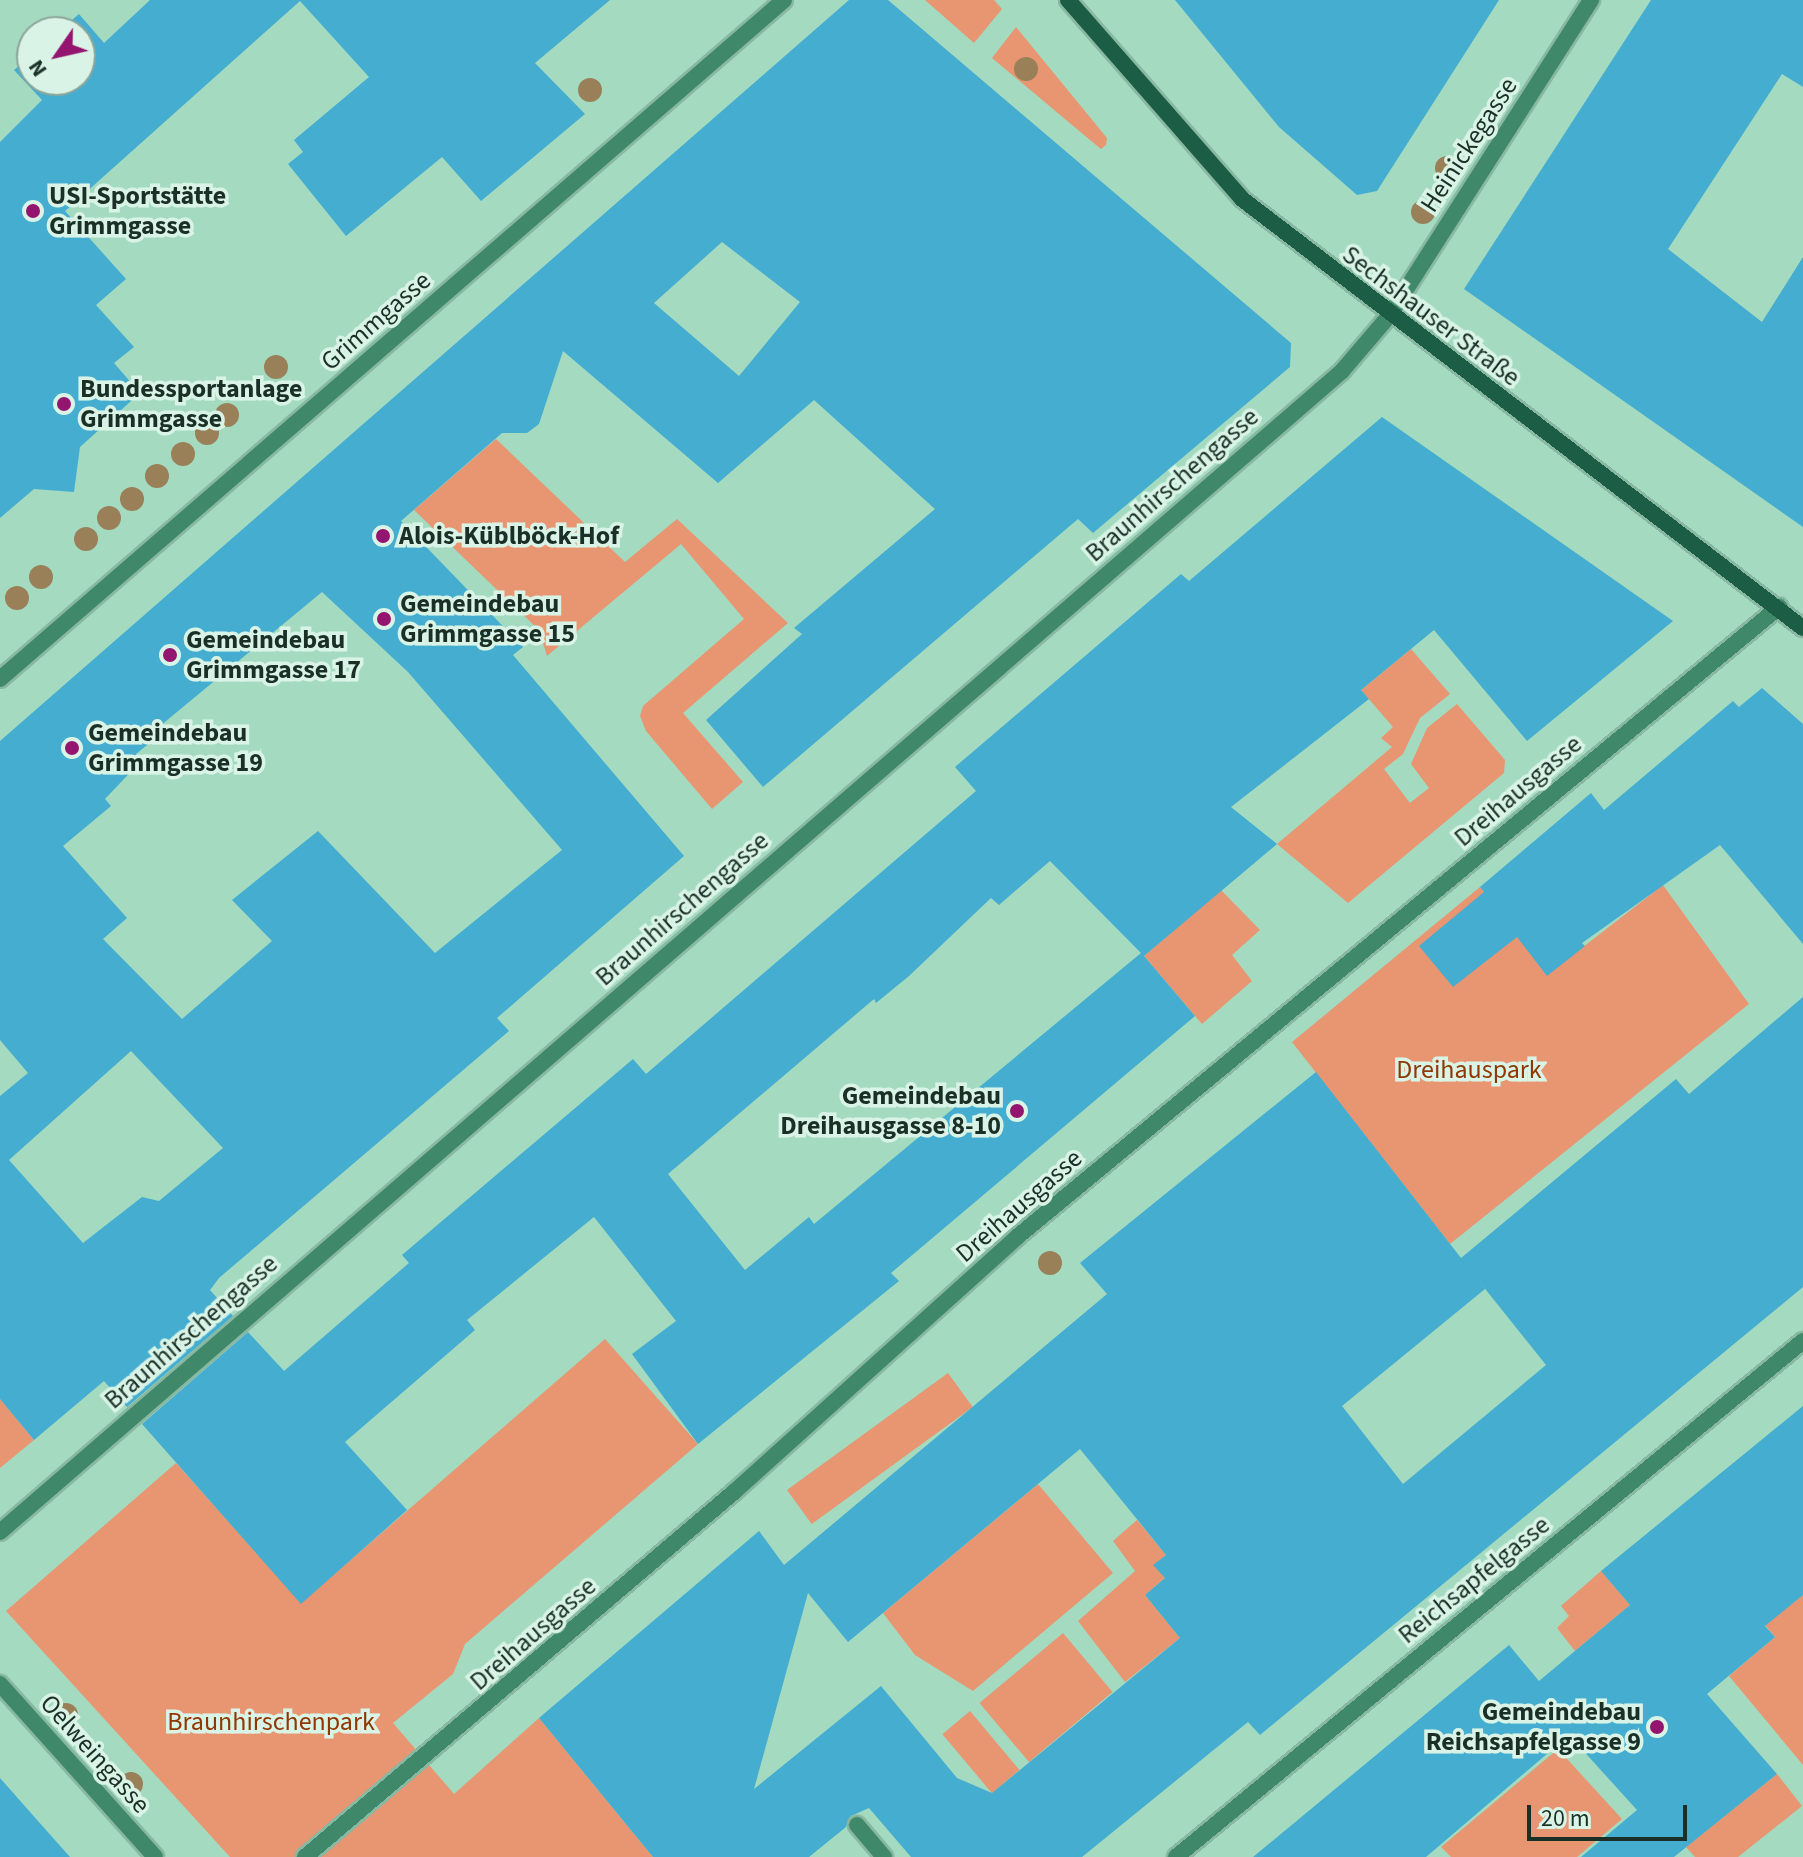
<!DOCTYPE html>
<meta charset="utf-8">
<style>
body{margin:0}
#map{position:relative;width:1803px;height:1857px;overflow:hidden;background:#a4dac0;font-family:"Source Sans 3",sans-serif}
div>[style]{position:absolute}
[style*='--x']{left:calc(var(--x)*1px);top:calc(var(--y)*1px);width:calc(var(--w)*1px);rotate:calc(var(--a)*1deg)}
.green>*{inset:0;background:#e89571;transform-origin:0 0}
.building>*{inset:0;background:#44add0}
.roads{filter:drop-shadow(2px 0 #88b8a1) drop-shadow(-2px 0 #88b8a1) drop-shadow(0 2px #88b8a1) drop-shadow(0 -2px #88b8a1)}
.lane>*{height:16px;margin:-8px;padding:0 8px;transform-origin:8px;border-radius:8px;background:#40886a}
.street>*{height:16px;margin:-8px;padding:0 8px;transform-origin:8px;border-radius:8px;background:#40886a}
.secondary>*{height:16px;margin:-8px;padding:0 8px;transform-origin:8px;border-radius:8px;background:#1c5e45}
.trees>*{width:24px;height:24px;margin:-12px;border-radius:50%;background:#998058}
.dots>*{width:22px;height:22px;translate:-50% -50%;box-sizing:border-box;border:4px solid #d9f4e6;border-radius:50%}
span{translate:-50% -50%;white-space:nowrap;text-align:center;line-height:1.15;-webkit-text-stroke:7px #d9f4e6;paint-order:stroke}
.street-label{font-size:26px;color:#1a3026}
.poi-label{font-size:26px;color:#1a3026;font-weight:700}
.left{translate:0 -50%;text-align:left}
.right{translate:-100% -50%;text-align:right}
.park-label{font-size:26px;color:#903703}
.north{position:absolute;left:16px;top:16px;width:80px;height:80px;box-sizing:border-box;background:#d9f4e6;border:2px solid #8da699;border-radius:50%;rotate:236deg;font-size:22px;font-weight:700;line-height:32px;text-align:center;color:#1a3026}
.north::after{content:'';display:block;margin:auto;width:28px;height:36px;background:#94156f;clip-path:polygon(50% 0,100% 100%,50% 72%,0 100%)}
.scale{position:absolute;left:1527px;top:1805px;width:160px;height:36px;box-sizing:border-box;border:4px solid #1a3026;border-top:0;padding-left:10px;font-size:24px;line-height:28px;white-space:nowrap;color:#1a3026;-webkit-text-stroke:6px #d9f4e6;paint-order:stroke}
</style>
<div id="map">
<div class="green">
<div style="clip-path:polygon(925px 0,994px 0,1002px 9px,974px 43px)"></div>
<div style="clip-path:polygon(1016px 27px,1107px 138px,1106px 145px,1101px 149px,1090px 140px,992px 58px)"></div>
<div style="clip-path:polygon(496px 439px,625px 562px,677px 519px,788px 623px,683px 713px,743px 782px,712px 809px,646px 731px,640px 716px,643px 706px,744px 619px,681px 544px,547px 656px,539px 630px,414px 510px)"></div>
<div style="clip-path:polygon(1411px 649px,1450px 694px,1420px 718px,1403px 754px,1384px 769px,1410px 803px,1429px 788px,1411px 764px,1427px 728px,1457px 704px,1505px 760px,1504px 773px,1348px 903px,1277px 844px,1392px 747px,1381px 738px,1393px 727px,1361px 690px)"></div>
<div style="clip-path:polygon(1663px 885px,1749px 1004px,1450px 1244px,1292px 1042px,1480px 887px,1547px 975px)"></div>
<div style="clip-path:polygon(1221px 890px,1260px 930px,1232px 955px,1252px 981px,1202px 1024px,1144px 956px)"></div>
<div style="clip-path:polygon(605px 1339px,698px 1444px,465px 1644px,453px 1674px,393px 1723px,454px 1794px,539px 1718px,653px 1857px,230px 1857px,6px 1611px,176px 1463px,301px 1603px)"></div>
<div style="left:948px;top:1373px;width:42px;height:199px;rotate:54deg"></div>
<div style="clip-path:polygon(0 1399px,34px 1440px,0 1468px)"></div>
<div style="clip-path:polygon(1038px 1484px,1113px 1573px,973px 1691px,915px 1655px,883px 1613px)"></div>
<div style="clip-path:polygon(1137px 1520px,1166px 1555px,1154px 1565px,1165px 1578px,1145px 1595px,1180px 1638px,1125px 1682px,1078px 1621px,1135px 1571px,1113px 1541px)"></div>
<div style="clip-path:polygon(1601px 1571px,1630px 1605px,1575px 1651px,1557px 1628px,1569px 1616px,1561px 1606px)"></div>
<div style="clip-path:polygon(1803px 1595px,1803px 1765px,1729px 1676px,1775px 1637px,1765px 1625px)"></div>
<div style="left:1063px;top:1633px;width:77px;height:109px;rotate:50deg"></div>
<div style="left:970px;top:1711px;width:77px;height:36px;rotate:50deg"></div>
<div style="clip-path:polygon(1558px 1749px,1622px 1819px,1577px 1857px,1451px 1857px,1441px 1847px)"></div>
<div style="clip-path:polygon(1777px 1774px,1802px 1806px,1738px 1857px,1695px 1857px,1686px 1847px)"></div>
</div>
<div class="building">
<div style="clip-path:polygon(150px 0,610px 0,535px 63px,585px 114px,481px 201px,442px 157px,346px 236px,288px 164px,303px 152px,294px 140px,369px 77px,300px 1px,65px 211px,126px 279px,96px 305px,134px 347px,114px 363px,140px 393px,80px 447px,74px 492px,34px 489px,0 518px,0 142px,42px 100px,14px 70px,32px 55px,32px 80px,80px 80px,80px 32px,58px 32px,79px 14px,104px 43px)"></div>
<div style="clip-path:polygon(evenodd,849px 0,888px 0,1291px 343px,1290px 367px,1093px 533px,1078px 519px,763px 787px,706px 720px,802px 634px,794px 628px,935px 509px,814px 400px,718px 483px,563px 351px,539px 424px,527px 433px,502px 433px,401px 521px,523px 647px,513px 655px,684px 856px,497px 1018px,509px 1031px,219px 1278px,210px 1290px,233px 1316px,127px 1407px,104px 1381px,34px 1440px,0 1399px,0 1096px,28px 1073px,0 1040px,0 741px,849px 0,722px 242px,800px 302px,739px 376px,654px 303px,722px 242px,849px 0,322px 592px,408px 672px,562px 850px,435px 953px,318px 831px,232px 900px,272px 941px,182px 1019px,103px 939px,127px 918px,63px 846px,111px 806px,105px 799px,141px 761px,136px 754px,152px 741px,148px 736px,322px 592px,849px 0,131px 1051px,223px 1148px,159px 1201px,142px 1197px,83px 1243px,9px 1160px,131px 1051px)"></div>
<div style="clip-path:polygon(1175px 0,1499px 0,1377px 191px,1357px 195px,1279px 127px)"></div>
<div style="clip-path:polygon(1651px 0,1803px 0,1803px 87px,1782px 74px,1668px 249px,1762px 322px,1803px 257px,1803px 527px,1464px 289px)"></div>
<div style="clip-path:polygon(evenodd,1382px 417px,1673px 621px,1527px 741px,1434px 630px,1361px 690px,1369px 699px,1231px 807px,1277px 844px,1144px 956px,1195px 1016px,891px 1273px,899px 1281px,698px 1444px,632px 1354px,676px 1321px,594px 1217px,467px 1320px,475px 1330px,345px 1442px,407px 1510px,301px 1604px,142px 1424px,248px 1332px,284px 1371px,409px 1263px,402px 1255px,633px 1059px,646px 1074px,976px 791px,955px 767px,1181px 574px,1189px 581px,1382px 417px,1050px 861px,1141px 953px,814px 1224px,809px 1217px,745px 1270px,668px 1174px,874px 999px,876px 1003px,909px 976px,991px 898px,999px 905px,1050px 861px)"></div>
<div style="clip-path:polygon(1762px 688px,1803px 724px,1803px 944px,1720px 845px,1582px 943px,1585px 946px,1547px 976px,1517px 937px,1453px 987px,1419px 946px,1484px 892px,1480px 887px,1591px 793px,1604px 810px,1733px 701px,1739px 707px)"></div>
<div style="clip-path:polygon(evenodd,1803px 997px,1803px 1287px,1260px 1735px,1248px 1722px,1082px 1857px,911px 1857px,869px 1808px,851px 1816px,846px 1827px,809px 1857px,653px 1857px,539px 1718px,759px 1531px,784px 1565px,1107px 1294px,1080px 1263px,1316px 1072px,1461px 1258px,1676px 1079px,1689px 1094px,1803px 997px,1478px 1280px,1546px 1365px,1403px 1484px,1342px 1406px,1485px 1289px,1478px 1280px,1803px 997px,1080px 1449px,1166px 1555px,1153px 1565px,1165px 1578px,1145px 1595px,1180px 1638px,992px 1793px,957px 1778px,881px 1686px,754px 1789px,808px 1593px,848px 1642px,1080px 1449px)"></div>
<div style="clip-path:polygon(1803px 1406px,1803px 1595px,1765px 1626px,1775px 1637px,1707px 1694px,1777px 1774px,1674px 1857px,1581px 1857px,1637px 1810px,1569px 1735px,1426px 1857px,1253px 1857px,1509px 1645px,1539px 1681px,1630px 1605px,1601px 1571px)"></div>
<div style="clip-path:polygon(0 1778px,38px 1821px,70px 1857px,0 1857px)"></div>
</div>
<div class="roads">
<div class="lane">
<div style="--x:857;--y:1825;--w:42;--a:49.8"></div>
</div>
<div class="street">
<div style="--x:0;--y:679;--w:1037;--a:-40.89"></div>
<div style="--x:0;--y:1532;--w:1775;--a:-40.86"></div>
<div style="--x:1342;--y:371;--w:72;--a:-49.5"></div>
<div style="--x:1389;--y:316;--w:375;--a:-57.4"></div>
<div style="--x:0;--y:1684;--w:232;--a:48.1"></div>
<div style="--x:305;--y:1857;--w:563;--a:-40.39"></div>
<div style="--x:734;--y:1492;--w:381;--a:-42"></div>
<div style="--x:1017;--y:1237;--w:989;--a:-39.58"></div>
<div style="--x:1176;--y:1857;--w:812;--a:-39.45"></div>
</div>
<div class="secondary">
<div style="--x:1068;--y:0;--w:264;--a:48.8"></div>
<div style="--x:1242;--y:199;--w:706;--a:37.41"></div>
</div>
</div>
<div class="trees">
<div style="left:1026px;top:69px"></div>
<div style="left:590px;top:90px"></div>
<div style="left:1447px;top:168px"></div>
<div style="left:1423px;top:212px"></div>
<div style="left:276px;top:367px"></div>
<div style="left:227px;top:415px"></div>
<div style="left:207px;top:433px"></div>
<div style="left:183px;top:454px"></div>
<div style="left:157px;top:476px"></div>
<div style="left:132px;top:499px"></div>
<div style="left:109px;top:518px"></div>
<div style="left:86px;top:539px"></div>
<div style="left:41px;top:577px"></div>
<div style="left:17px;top:598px"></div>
<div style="left:1050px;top:1263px"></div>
<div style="left:66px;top:1715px"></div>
<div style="left:131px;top:1784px"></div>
</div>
<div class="dots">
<div style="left:33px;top:211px;background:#94156f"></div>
<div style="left:64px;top:404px;background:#94156f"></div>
<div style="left:383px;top:536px;background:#94156f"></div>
<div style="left:384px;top:619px;background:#94156f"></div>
<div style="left:170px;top:655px;background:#94156f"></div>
<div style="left:72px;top:748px;background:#94156f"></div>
<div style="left:1017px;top:1111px;background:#94156f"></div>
<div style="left:1657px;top:1727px;background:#94156f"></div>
</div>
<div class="street-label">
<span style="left:1469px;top:145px;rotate:-57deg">Heinickegasse</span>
<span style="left:1431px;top:316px;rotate:37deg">Sechshauser Straße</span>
<span style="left:376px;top:321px;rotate:-41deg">Grimmgasse</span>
<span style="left:1172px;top:485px;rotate:-41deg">Braunhirschengasse</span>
<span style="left:1518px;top:791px;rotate:-40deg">Dreihausgasse</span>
<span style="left:682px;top:909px;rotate:-41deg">Braunhirschengasse</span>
<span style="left:1019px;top:1206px;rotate:-41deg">Dreihausgasse</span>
<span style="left:191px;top:1332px;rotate:-41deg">Braunhirschengasse</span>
<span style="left:1474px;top:1580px;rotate:-39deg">Reichsapfelgasse</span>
<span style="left:533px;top:1634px;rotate:-41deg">Dreihausgasse</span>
<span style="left:95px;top:1754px;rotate:48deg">Oelweingasse</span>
</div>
<div class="poi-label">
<span class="left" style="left:49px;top:211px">USI-Sportstätte<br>Grimmgasse</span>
<span class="left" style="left:80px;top:404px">Bundessportanlage<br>Grimmgasse</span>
<span class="left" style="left:399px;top:536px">Alois-Küblböck-Hof</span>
<span class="left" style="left:400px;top:619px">Gemeindebau<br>Grimmgasse 15</span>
<span class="left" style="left:186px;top:655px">Gemeindebau<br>Grimmgasse 17</span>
<span class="left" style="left:88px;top:748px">Gemeindebau<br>Grimmgasse 19</span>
<span class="right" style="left:1001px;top:1111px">Gemeindebau<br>Dreihausgasse 8-10</span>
<span class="right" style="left:1641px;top:1727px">Gemeindebau<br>Reichsapfelgasse 9</span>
</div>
<div class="park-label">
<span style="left:1469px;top:1070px">Dreihauspark</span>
<span style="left:271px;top:1722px">Braunhirschenpark</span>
</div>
<div class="north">N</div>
<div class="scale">20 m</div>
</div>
